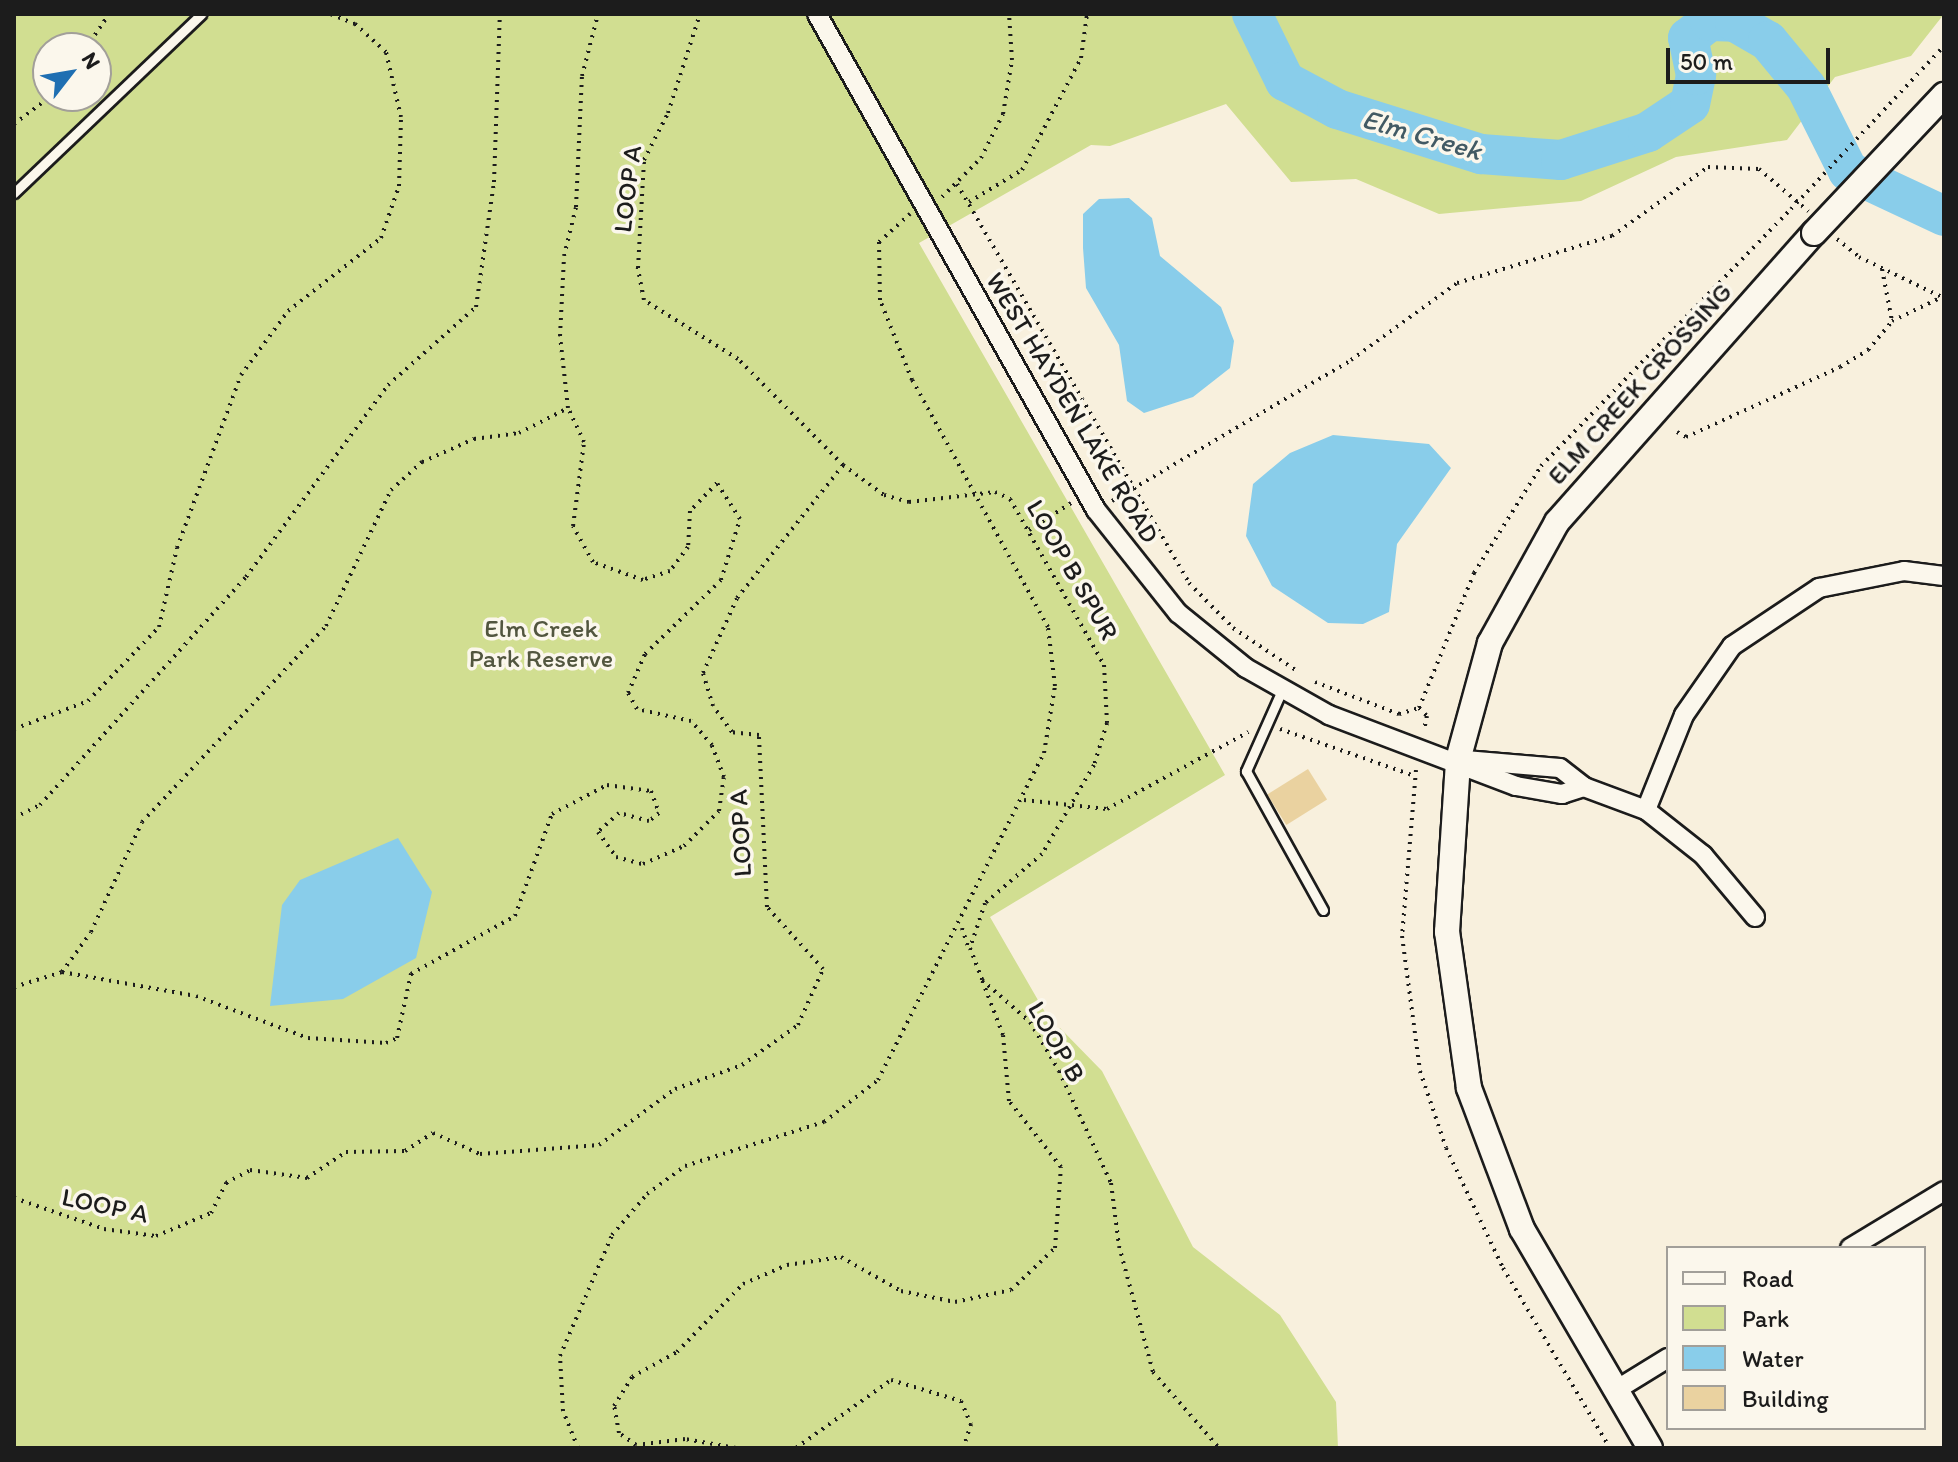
<!DOCTYPE html>
<style>
body{margin:0}
#map{position:relative;width:1958px;height:1462px;overflow:hidden;background:#f8f0dd;font-family:Itim,sans-serif}
div>[style]{position:absolute}
[style*='--x']{left:calc(var(--x)*1px);top:calc(var(--y)*1px);width:calc(var(--w)*1px);rotate:calc(var(--a)*1deg)}
.green>*{inset:0;background:#d1de91}
.water>*{inset:0;background:#89cdea}
.river>*{height:40px;margin:-20px;padding:0 20px;transform-origin:20px;border-radius:20px;background:#89cdea}
.building>*{inset:0;background:#ead2a0;transform-origin:0 0}
.path>*{height:4px;margin-top:-2px;transform-origin:0;background:repeating-linear-gradient(90deg,#1c1c1c 0 2px,transparent 0 8px)}
.roads{filter:drop-shadow(2px 0 #1c1c1c) drop-shadow(-2px 0 #1c1c1c) drop-shadow(0 2px #1c1c1c) drop-shadow(0 -2px #1c1c1c)}
.lane>*{height:9px;margin:-4.5px;padding:0 4.5px;transform-origin:4.5px;border-radius:4.5px;background:#fbf7ec}
.street>*{height:18px;margin:-9px;padding:0 9px;transform-origin:9px;border-radius:9px;background:#fbf7ec}
.secondary>*{height:24px;margin:-12px;padding:0 12px;transform-origin:12px;border-radius:12px;background:#fbf7ec}
.path-bridge>*{height:4px;margin-top:-2px;transform-origin:0;background:repeating-linear-gradient(90deg,#1c1c1c 0 2px,transparent 0 8px)}
.bridges{filter:drop-shadow(2px 0 #1c1c1c) drop-shadow(-2px 0 #1c1c1c) drop-shadow(0 2px #1c1c1c) drop-shadow(0 -2px #1c1c1c)}
.secondary-bridge>*{height:24px;margin:-12px;padding:0 12px;transform-origin:12px;border-radius:12px;background:#fbf7ec}
span{translate:-50% -50%;white-space:nowrap;text-align:center;line-height:1.15;-webkit-text-stroke:7px #fbf7ec;paint-order:stroke}
.street-label{font-size:26px;color:#1c1c1c}
.park-label{font-size:26px;color:#52563f}
.water-label{font-size:28px;color:#425a64;font-style:italic}
.frame{position:absolute;inset:0;border:16px solid #1c1c1c;pointer-events:none}
.legend{position:absolute;left:1666px;top:1246px;width:260px;height:184px;box-sizing:border-box;background:#fbf7ec;border:2px solid #a29f99;margin:0;padding:10px 14px;list-style:none;font-size:24px;color:#1c1c1c}
.legend li{display:flex;align-items:center;gap:16px;height:40px}
.legend b{width:40px;border:2px solid #a29f99}
.north{position:absolute;left:32px;top:32px;width:80px;height:80px;box-sizing:border-box;background:#fbf7ec;border:2px solid #a29f99;border-radius:50%;rotate:59deg;font-size:22px;font-weight:700;line-height:32px;text-align:center;color:#1c1c1c}
.north::after{content:'';display:block;margin:auto;width:28px;height:36px;background:#1f6fb2;clip-path:polygon(50% 0,100% 100%,50% 72%,0 100%)}
.scale{position:absolute;left:1666px;top:48px;width:164px;height:36px;box-sizing:border-box;border:4px solid #1c1c1c;border-top:0;padding-left:10px;font-size:24px;line-height:28px;white-space:nowrap;color:#1c1c1c;-webkit-text-stroke:6px #fbf7ec;paint-order:stroke}
</style>
<div id="map">
<div class="green">
<div style="clip-path:polygon(evenodd,14px 14px,1944px 14px,1911px 56px,1835px 77px,1787px 140px,1676px 157px,1581px 201px,1439px 214px,1356px 179px,1291px 182px,1226px 104px,1110px 146px,1091px 145px,919px 243px,1225px 775px,990px 917px,1057px 1033px,1060px 1028px,1102px 1071px,1193px 1247px,1280px 1315px,1336px 1402px,1338px 1448px,14px 1448px,14px 14px,48px 48px,96px 48px,96px 96px,48px 96px,48px 48px)"></div>
</div>
<div class="water">
<div style="clip-path:polygon(1129px 198px,1152px 218px,1160px 256px,1221px 307px,1234px 341px,1230px 368px,1193px 397px,1144px 413px,1127px 401px,1119px 345px,1086px 288px,1083px 248px,1083px 214px,1099px 199px)"></div>
<div style="clip-path:polygon(1333px 435px,1429px 444px,1451px 468px,1397px 544px,1389px 612px,1363px 624px,1328px 623px,1272px 586px,1246px 536px,1253px 484px,1290px 453px)"></div>
<div style="clip-path:polygon(398px 838px,432px 892px,416px 958px,343px 999px,270px 1006px,282px 905px,300px 880px)"></div>
</div>
<div class="river">
<div style="--x:1252;--y:14;--w:75;--a:63.8"></div>
<div style="--x:1285;--y:81;--w:59;--a:28.3"></div>
<div style="--x:1337;--y:109;--w:151;--a:17.4"></div>
<div style="--x:1481;--y:154;--w:80;--a:4.3"></div>
<div style="--x:1561;--y:160;--w:91;--a:-17.8"></div>
<div style="--x:1648;--y:132;--w:50;--a:-33.7"></div>
<div style="--x:1690;--y:104;--w:30;--a:-78"></div>
<div style="--x:1696;--y:75;--w:38;--a:-102"></div>
<div style="--x:1688;--y:38;--w:28;--a:-38"></div>
<div style="--x:1710;--y:21;--w:25;--a:2"></div>
<div style="--x:1735;--y:22;--w:38;--a:30"></div>
<div style="--x:1768;--y:41;--w:60;--a:50.4"></div>
<div style="--x:1806;--y:87;--w:94;--a:63.4"></div>
<div style="--x:1848;--y:171;--w:106;--a:25.1"></div>
</div>
<div class="building">
<div style="left:1308px;top:769px;width:36px;height:48px;rotate:58deg"></div>
</div>
<div class="path">
<div style="--x:86;--y:48;--w:41;--a:-55.9"></div>
<div style="--x:14;--y:124;--w:46;--a:-37.1"></div>
<div style="--x:957;--y:184;--w:462;--a:59.8"></div>
<div style="--x:1189;--y:583;--w:63;--a:45.6"></div>
<div style="--x:1233;--y:628;--w:77;--a:33.9"></div>
<div style="--x:942;--y:197;--w:55;--a:-45"></div>
<div style="--x:981;--y:158;--w:49;--a:-63.4"></div>
<div style="--x:1003;--y:114;--w:55;--a:-80.5"></div>
<div style="--x:1012;--y:60;--w:46;--a:-93.7"></div>
<div style="--x:969;--y:202;--w:62;--a:-31.1"></div>
<div style="--x:1022;--y:170;--w:127;--a:-62.2"></div>
<div style="--x:1081;--y:58;--w:44;--a:-82.2"></div>
<div style="--x:1837;--y:239;--w:28;--a:39"></div>
<div style="--x:1859;--y:257;--w:94;--a:25.8"></div>
<div style="--x:1882;--y:269;--w:53;--a:79.1"></div>
<div style="--x:1892;--y:321;--w:53;--a:-25.6"></div>
<div style="--x:1677;--y:432;--w:10;--a:29"></div>
<div style="--x:1686;--y:437;--w:169;--a:-24.4"></div>
<div style="--x:1840;--y:367;--w:33;--a:-31"></div>
<div style="--x:1868;--y:350;--w:38;--a:-50"></div>
<div style="--x:843;--y:465;--w:51;--a:36.2"></div>
<div style="--x:884;--y:495;--w:26;--a:16"></div>
<div style="--x:909;--y:502;--w:87;--a:-6.6"></div>
<div style="--x:995;--y:492;--w:17;--a:25"></div>
<div style="--x:1010;--y:499;--w:191;--a:60.5"></div>
<div style="--x:1104;--y:665;--w:58;--a:87"></div>
<div style="--x:1107;--y:723;--w:44;--a:107.2"></div>
<div style="--x:1094;--y:765;--w:103;--a:120.3"></div>
<div style="--x:1042;--y:854;--w:75;--a:139.3"></div>
<div style="--x:985;--y:903;--w:47;--a:108.4"></div>
<div style="--x:970;--y:948;--w:34;--a:69"></div>
<div style="--x:1112;--y:501;--w:277;--a:-30.5"></div>
<div style="--x:1351;--y:360;--w:131;--a:-36"></div>
<div style="--x:1457;--y:283;--w:162;--a:-16.9"></div>
<div style="--x:1612;--y:236;--w:118;--a:-35.7"></div>
<div style="--x:1708;--y:167;--w:51;--a:2.2"></div>
<div style="--x:1759;--y:169;--w:65;--a:40.6"></div>
<div style="--x:1029;--y:530;--w:50;--a:-32.7"></div>
<div style="--x:1315;--y:682;--w:90;--a:20.9"></div>
<div style="--x:1399;--y:714;--w:21;--a:-17"></div>
<div style="--x:1419;--y:708;--w:146;--a:-67.8"></div>
<div style="--x:1474;--y:573;--w:126;--a:-57.9"></div>
<div style="--x:1541;--y:466;--w:359;--a:-45.8"></div>
<div style="--x:1419;--y:708;--w:11;--a:45"></div>
<div style="--x:1427;--y:716;--w:14;--a:102"></div>
<div style="--x:14;--y:729;--w:79;--a:-20.7"></div>
<div style="--x:88;--y:701;--w:103;--a:-46.2"></div>
<div style="--x:159;--y:627;--w:81;--a:-77.2"></div>
<div style="--x:177;--y:548;--w:184;--a:-69.7"></div>
<div style="--x:241;--y:375;--w:79;--a:-53.7"></div>
<div style="--x:288;--y:311;--w:118;--a:-38.1"></div>
<div style="--x:381;--y:238;--w:55;--a:-70.9"></div>
<div style="--x:399;--y:186;--w:69;--a:-88.3"></div>
<div style="--x:401;--y:117;--w:67;--a:-103"></div>
<div style="--x:386;--y:52;--w:42;--a:-137.9"></div>
<div style="--x:355;--y:24;--w:27;--a:-158"></div>
<div style="--x:1280;--y:729;--w:143;--a:19.2"></div>
<div style="--x:1416;--y:770;--w:167;--a:94.8"></div>
<div style="--x:1402;--y:936;--w:136;--a:82.4"></div>
<div style="--x:1420;--y:1071;--w:81;--a:71.3"></div>
<div style="--x:1446;--y:1148;--w:133;--a:64.6"></div>
<div style="--x:1503;--y:1268;--w:209;--a:59.3"></div>
<div style="--x:1024;--y:800;--w:83;--a:6.2"></div>
<div style="--x:1107;--y:809;--w:161;--a:-28.6"></div>
<div style="--x:14;--y:818;--w:29;--a:-27"></div>
<div style="--x:40;--y:805;--w:307;--a:-47.9"></div>
<div style="--x:246;--y:577;--w:239;--a:-53.5"></div>
<div style="--x:388;--y:385;--w:118;--a:-41.6"></div>
<div style="--x:476;--y:307;--w:126;--a:-81.8"></div>
<div style="--x:494;--y:182;--w:168;--a:-88"></div>
<div style="--x:962;--y:928;--w:23;--a:72"></div>
<div style="--x:62;--y:972;--w:136;--a:10.2"></div>
<div style="--x:196;--y:996;--w:120;--a:20.6"></div>
<div style="--x:308;--y:1038;--w:78;--a:3.7"></div>
<div style="--x:386;--y:1043;--w:12;--a:-24"></div>
<div style="--x:397;--y:1038;--w:66;--a:-77.7"></div>
<div style="--x:411;--y:974;--w:119;--a:-29.1"></div>
<div style="--x:515;--y:916;--w:109;--a:-70.1"></div>
<div style="--x:552;--y:814;--w:62;--a:-27.8"></div>
<div style="--x:607;--y:785;--w:44;--a:7.8"></div>
<div style="--x:651;--y:791;--w:23;--a:70"></div>
<div style="--x:659;--y:813;--w:13;--a:141"></div>
<div style="--x:649;--y:821;--w:31;--a:-165"></div>
<div style="--x:619;--y:813;--w:28;--a:138"></div>
<div style="--x:598;--y:832;--w:31;--a:54"></div>
<div style="--x:616;--y:857;--w:28;--a:15"></div>
<div style="--x:643;--y:864;--w:45;--a:-23.7"></div>
<div style="--x:684;--y:846;--w:49;--a:-45"></div>
<div style="--x:719;--y:811;--w:34;--a:-82"></div>
<div style="--x:724;--y:777;--w:34;--a:-111"></div>
<div style="--x:712;--y:745;--w:32;--a:-131"></div>
<div style="--x:691;--y:721;--w:55;--a:-167.5"></div>
<div style="--x:637;--y:709;--w:18;--a:-119"></div>
<div style="--x:628;--y:693;--w:43;--a:-66.4"></div>
<div style="--x:645;--y:654;--w:106;--a:-44.2"></div>
<div style="--x:721;--y:580;--w:64;--a:-72.7"></div>
<div style="--x:740;--y:519;--w:43;--a:-122.6"></div>
<div style="--x:717;--y:483;--w:39;--a:134"></div>
<div style="--x:690;--y:511;--w:36;--a:93"></div>
<div style="--x:688;--y:547;--w:30;--a:127"></div>
<div style="--x:670;--y:571;--w:28;--a:162"></div>
<div style="--x:643;--y:580;--w:53;--a:-160.2"></div>
<div style="--x:593;--y:562;--w:41;--a:-119.1"></div>
<div style="--x:573;--y:526;--w:85;--a:-82.5"></div>
<div style="--x:584;--y:442;--w:38;--a:-115"></div>
<div style="--x:14;--y:987;--w:50;--a:-17.4"></div>
<div style="--x:62;--y:972;--w:49;--a:-54.1"></div>
<div style="--x:91;--y:932;--w:121;--a:-65.1"></div>
<div style="--x:142;--y:822;--w:269;--a:-46.8"></div>
<div style="--x:326;--y:626;--w:151;--a:-64.5"></div>
<div style="--x:391;--y:490;--w:42;--a:-42.1"></div>
<div style="--x:422;--y:462;--w:57;--a:-23.9"></div>
<div style="--x:474;--y:439;--w:45;--a:-7.6"></div>
<div style="--x:519;--y:433;--w:55;--a:-27"></div>
<div style="--x:568;--y:408;--w:72;--a:-96.3"></div>
<div style="--x:560;--y:336;--w:80;--a:-87.1"></div>
<div style="--x:564;--y:256;--w:50;--a:-76.2"></div>
<div style="--x:576;--y:207;--w:131;--a:-87.4"></div>
<div style="--x:582;--y:76;--w:64;--a:-75.5"></div>
<div style="--x:14;--y:1198;--w:95;--a:19"></div>
<div style="--x:104;--y:1229;--w:52;--a:7.7"></div>
<div style="--x:156;--y:1236;--w:60;--a:-22.7"></div>
<div style="--x:211;--y:1213;--w:34;--a:-63"></div>
<div style="--x:226;--y:1183;--w:27;--a:-28"></div>
<div style="--x:250;--y:1170;--w:58;--a:8"></div>
<div style="--x:307;--y:1178;--w:47;--a:-33.7"></div>
<div style="--x:346;--y:1152;--w:59;--a:-1"></div>
<div style="--x:405;--y:1151;--w:33;--a:-33"></div>
<div style="--x:433;--y:1133;--w:51;--a:24.1"></div>
<div style="--x:480;--y:1154;--w:119;--a:-4.3"></div>
<div style="--x:599;--y:1145;--w:94;--a:-36.4"></div>
<div style="--x:675;--y:1089;--w:71;--a:-19.7"></div>
<div style="--x:742;--y:1065;--w:69;--a:-35.5"></div>
<div style="--x:798;--y:1025;--w:61;--a:-65.9"></div>
<div style="--x:823;--y:969;--w:84;--a:-132.1"></div>
<div style="--x:767;--y:907;--w:172;--a:-92.7"></div>
<div style="--x:759;--y:735;--w:27;--a:-174"></div>
<div style="--x:732;--y:732;--w:32;--a:-126"></div>
<div style="--x:713;--y:706;--w:34;--a:-107"></div>
<div style="--x:703;--y:673;--w:82;--a:-65.6"></div>
<div style="--x:737;--y:598;--w:170;--a:-51.4"></div>
<div style="--x:843;--y:465;--w:149;--a:-134.7"></div>
<div style="--x:738;--y:359;--w:111;--a:-147.9"></div>
<div style="--x:644;--y:300;--w:33;--a:-101"></div>
<div style="--x:638;--y:268;--w:108;--a:-86.8"></div>
<div style="--x:644;--y:160;--w:53;--a:-62.9"></div>
<div style="--x:668;--y:113;--w:104;--a:-72.1"></div>
<div style="--x:578;--y:1448;--w:40;--a:-112"></div>
<div style="--x:563;--y:1411;--w:55;--a:-93.1"></div>
<div style="--x:560;--y:1356;--w:132;--a:-66.7"></div>
<div style="--x:612;--y:1235;--w:54;--a:-49.5"></div>
<div style="--x:647;--y:1194;--w:47;--a:-36.4"></div>
<div style="--x:685;--y:1166;--w:146;--a:-17.6"></div>
<div style="--x:824;--y:1122;--w:68;--a:-37.9"></div>
<div style="--x:878;--y:1080;--w:367;--a:-63.1"></div>
<div style="--x:1044;--y:753;--w:68;--a:-80.7"></div>
<div style="--x:1055;--y:686;--w:59;--a:-96.8"></div>
<div style="--x:1048;--y:627;--w:282;--a:-118.8"></div>
<div style="--x:912;--y:380;--w:86;--a:-111.8"></div>
<div style="--x:880;--y:300;--w:58;--a:-91"></div>
<div style="--x:879;--y:242;--w:42;--a:-42.1"></div>
<div style="--x:736;--y:1448;--w:52;--a:-170"></div>
<div style="--x:685;--y:1439;--w:49;--a:173"></div>
<div style="--x:636;--y:1445;--w:21;--a:-145"></div>
<div style="--x:619;--y:1433;--w:27;--a:-100"></div>
<div style="--x:614;--y:1406;--w:34;--a:-58"></div>
<div style="--x:632;--y:1377;--w:51;--a:-29.1"></div>
<div style="--x:677;--y:1352;--w:95;--a:-45.9"></div>
<div style="--x:743;--y:1284;--w:48;--a:-23.4"></div>
<div style="--x:787;--y:1265;--w:55;--a:-8.4"></div>
<div style="--x:841;--y:1257;--w:69;--a:29.5"></div>
<div style="--x:901;--y:1291;--w:55;--a:11.5"></div>
<div style="--x:955;--y:1302;--w:57;--a:-12.1"></div>
<div style="--x:1011;--y:1290;--w:61;--a:-43.7"></div>
<div style="--x:1055;--y:1248;--w:81;--a:-85.8"></div>
<div style="--x:1061;--y:1167;--w:84;--a:-128.2"></div>
<div style="--x:1009;--y:1101;--w:66;--a:-95.2"></div>
<div style="--x:1003;--y:1035;--w:59;--a:-110.9"></div>
<div style="--x:982;--y:980;--w:64;--a:41.2"></div>
<div style="--x:1030;--y:1022;--w:57;--a:59.4"></div>
<div style="--x:1059;--y:1071;--w:123;--a:65.1"></div>
<div style="--x:1111;--y:1183;--w:64;--a:82.8"></div>
<div style="--x:1119;--y:1246;--w:131;--a:74.9"></div>
<div style="--x:1153;--y:1372;--w:101;--a:49"></div>
<div style="--x:796;--y:1448;--w:117;--a:-35.6"></div>
<div style="--x:891;--y:1380;--w:73;--a:16.7"></div>
<div style="--x:961;--y:1401;--w:25;--a:67"></div>
<div style="--x:971;--y:1424;--w:25;--a:108"></div>
</div>
<div class="roads">
<div class="lane">
<div style="--x:14;--y:193;--w:259;--a:-43.7"></div>
<div style="--x:1282;--y:690;--w:89;--a:114"></div>
<div style="--x:1246;--y:771;--w:159;--a:61"></div>
</div>
<div class="street">
<div style="--x:817;--y:14;--w:569;--a:60.64"></div>
<div style="--x:1096;--y:510;--w:132;--a:51.5"></div>
<div style="--x:1178;--y:613;--w:87;--a:39"></div>
<div style="--x:1246;--y:668;--w:95;--a:29.5"></div>
<div style="--x:1329;--y:715;--w:200;--a:20.8"></div>
<div style="--x:1516;--y:786;--w:47;--a:9.9"></div>
<div style="--x:1562;--y:794;--w:23;--a:-18"></div>
<div style="--x:1465;--y:760;--w:95;--a:4.8"></div>
<div style="--x:1560;--y:768;--w:31;--a:38"></div>
<div style="--x:1584;--y:787;--w:66;--a:20.4"></div>
<div style="--x:1646;--y:810;--w:73;--a:38.3"></div>
<div style="--x:1703;--y:855;--w:81;--a:50"></div>
<div style="--x:1646;--y:810;--w:102;--a:-68.2"></div>
<div style="--x:1684;--y:715;--w:84;--a:-55.2"></div>
<div style="--x:1732;--y:646;--w:105;--a:-33.7"></div>
<div style="--x:1819;--y:588;--w:87;--a:-11.3"></div>
<div style="--x:1904;--y:571;--w:40;--a:7.1"></div>
<div style="--x:1850;--y:1248;--w:110;--a:-31.2"></div>
<div style="--x:1616;--y:1390;--w:61;--a:-31.6"></div>
</div>
<div class="secondary">
<div style="--x:1650;--y:1448;--w:254;--a:-120.3"></div>
<div style="--x:1522;--y:1229;--w:151;--a:-110.6"></div>
<div style="--x:1469;--y:1088;--w:158;--a:-98"></div>
<div style="--x:1447;--y:932;--w:172;--a:-86.3"></div>
<div style="--x:1458;--y:760;--w:121;--a:-74.7"></div>
<div style="--x:1490;--y:643;--w:138;--a:-61"></div>
<div style="--x:1557;--y:522;--w:387;--a:-48.4"></div>
</div>
</div>
<div class="path-bridge">
<div style="--x:1791;--y:209;--w:224;--a:-46.8"></div>
</div>
<div class="bridges">
<div class="secondary-bridge">
<div style="--x:1814;--y:233;--w:190;--a:-46.7"></div>
</div>
</div>
<div class="street-label">
<span style="left:628px;top:189px;rotate:-83deg">LOOP A</span>
<span style="left:1640px;top:384px;rotate:-48deg">ELM CREEK CROSSING</span>
<span style="left:1072px;top:408px;rotate:59deg">WEST HAYDEN LAKE ROAD</span>
<span style="left:1072px;top:570px;rotate:60deg">LOOP B SPUR</span>
<span style="left:741px;top:833px;rotate:-93deg">LOOP A</span>
<span style="left:1056px;top:1042px;rotate:60deg">LOOP B</span>
<span style="left:105px;top:1206px;rotate:12deg">LOOP A</span>
</div>
<div class="park-label">
<span style="left:541px;top:644px">Elm Creek<br>Park Reserve</span>
</div>
<div class="water-label">
<span style="left:1422px;top:134px;rotate:16deg">Elm Creek</span>
</div>
<div class="frame"></div>
<ul class="legend">
<li><b style="height:10px;background:#fbf7ec"></b>Road</li>
<li><b style="height:22px;background:#d1de91"></b>Park</li>
<li><b style="height:22px;background:#89cdea"></b>Water</li>
<li><b style="height:22px;background:#ead2a0"></b>Building</li>
</ul>
<div class="north">N</div>
<div class="scale">50 m</div>
</div>
